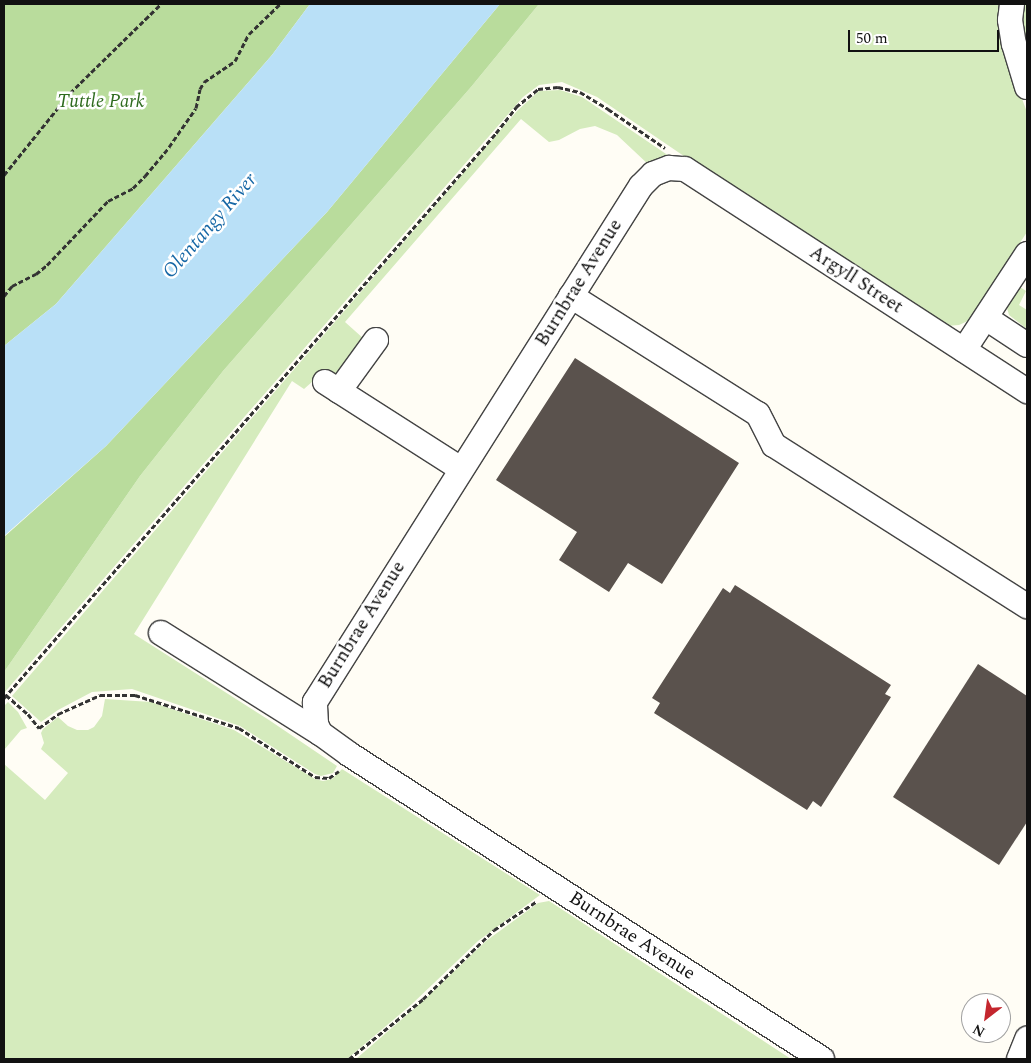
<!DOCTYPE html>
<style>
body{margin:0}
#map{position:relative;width:1031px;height:1063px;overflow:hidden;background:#fffdf5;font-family:Spectral,serif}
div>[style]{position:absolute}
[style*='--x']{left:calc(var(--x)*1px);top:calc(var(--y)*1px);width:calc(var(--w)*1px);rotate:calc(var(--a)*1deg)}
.green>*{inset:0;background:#d5ebbd}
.forest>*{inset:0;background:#b9dc9c}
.water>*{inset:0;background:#b9e0f7}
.building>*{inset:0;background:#5a524d}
.path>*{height:3px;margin-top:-1.5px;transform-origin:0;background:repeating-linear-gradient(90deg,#333 0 5px,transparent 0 7.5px)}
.roads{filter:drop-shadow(1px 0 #444) drop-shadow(-1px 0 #444) drop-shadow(0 1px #444) drop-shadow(0 -1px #444)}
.minor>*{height:24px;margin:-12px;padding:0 12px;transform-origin:12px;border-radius:12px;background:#fff}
span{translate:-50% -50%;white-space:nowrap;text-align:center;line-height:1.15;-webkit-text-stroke:5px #fff;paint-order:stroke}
.park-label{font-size:19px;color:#2f6b1f;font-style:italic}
.street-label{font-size:19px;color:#111}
.water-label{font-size:20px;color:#1768a6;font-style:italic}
.frame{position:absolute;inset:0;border:5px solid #111;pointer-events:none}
.north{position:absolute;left:961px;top:993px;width:50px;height:50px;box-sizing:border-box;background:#fff;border:1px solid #a0a0a0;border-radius:50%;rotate:210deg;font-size:14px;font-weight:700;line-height:20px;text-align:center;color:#111}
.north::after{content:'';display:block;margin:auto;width:18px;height:22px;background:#c4262e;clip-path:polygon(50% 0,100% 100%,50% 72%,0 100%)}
.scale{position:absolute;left:848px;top:30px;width:151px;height:22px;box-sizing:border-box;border:2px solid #111;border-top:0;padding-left:6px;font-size:15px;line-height:18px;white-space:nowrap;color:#111;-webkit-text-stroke:4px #fff;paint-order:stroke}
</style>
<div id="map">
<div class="green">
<div style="clip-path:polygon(539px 4px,1002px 4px,1000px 26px,1004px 52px,1027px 112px,1027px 232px,970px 320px,959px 325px,946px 326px,703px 169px,597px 97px,562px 82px,539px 85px,523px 97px,4px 693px,4px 672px,140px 476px,223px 371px,471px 87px)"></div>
<div style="clip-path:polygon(1024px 4px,1027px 4px,1027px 51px,1021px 18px)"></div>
<div style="clip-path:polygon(560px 90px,582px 97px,672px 158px,650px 166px,617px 135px,595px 126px,580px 129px,559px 140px,549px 142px,521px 119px,345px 322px,364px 339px,339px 377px,321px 374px,304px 389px,292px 381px,134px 634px,269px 720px,337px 766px,333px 773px,321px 776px,315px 774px,240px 726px,132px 689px,92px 692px,58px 710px,41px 722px,12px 696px,517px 111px,539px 91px)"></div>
<div style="clip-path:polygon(1020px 287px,1026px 291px,1019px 305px,1027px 310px,1027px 329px,1009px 315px,1007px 308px,1010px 300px)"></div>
<div style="clip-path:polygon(105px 699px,151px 702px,234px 730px,315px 779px,323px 781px,332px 779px,342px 769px,540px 895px,478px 941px,412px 1004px,347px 1059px,4px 1059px,4px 764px,45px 800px,68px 773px,41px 749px,44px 743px,41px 733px,43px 729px,58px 717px,68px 726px,77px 730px,88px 730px,94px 727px,102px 716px)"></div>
<div style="clip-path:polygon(8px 702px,18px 712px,27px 728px,21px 730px,4px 750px,4px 706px)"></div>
<div style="clip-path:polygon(549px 901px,791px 1059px,356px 1059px,424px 1000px,486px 941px,538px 903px)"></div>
</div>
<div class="forest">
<div style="clip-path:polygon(4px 4px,310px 4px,272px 55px,56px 304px,4px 346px)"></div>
<div style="clip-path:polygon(500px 4px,539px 4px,471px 87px,223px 371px,140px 476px,4px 672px,4px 537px,106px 446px,327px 212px)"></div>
</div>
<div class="water">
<div style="clip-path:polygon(310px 4px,500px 4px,327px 212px,106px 446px,4px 536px,4px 346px,56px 304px,272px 55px)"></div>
</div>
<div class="building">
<div style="clip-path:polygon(575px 358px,739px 463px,662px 584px,628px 563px,609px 592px,559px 560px,577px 532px,496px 480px)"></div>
<div style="clip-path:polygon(735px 585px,891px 685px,885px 694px,891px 697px,821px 807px,813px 801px,807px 810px,654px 713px,660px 703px,652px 698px,723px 588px,730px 593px)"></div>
<div style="clip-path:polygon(978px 664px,1027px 696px,1027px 822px,999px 865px,893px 797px)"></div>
</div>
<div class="path">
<div style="--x:4;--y:175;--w:105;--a:-51.2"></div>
<div style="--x:70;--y:93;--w:127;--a:-44.4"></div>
<div style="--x:4;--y:296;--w:13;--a:-51"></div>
<div style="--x:12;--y:286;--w:27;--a:-27"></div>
<div style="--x:36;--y:274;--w:14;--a:-39"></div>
<div style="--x:47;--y:265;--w:88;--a:-46.4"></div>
<div style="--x:108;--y:201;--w:28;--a:-27"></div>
<div style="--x:133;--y:188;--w:17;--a:-45"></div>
<div style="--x:145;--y:176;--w:38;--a:-50"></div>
<div style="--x:169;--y:147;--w:47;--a:-55.3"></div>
<div style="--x:196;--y:108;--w:19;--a:-78"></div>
<div style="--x:200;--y:89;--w:8;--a:-60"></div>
<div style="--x:204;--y:82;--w:37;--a:-34"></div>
<div style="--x:235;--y:61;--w:30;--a:-63"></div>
<div style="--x:249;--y:34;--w:43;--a:-44.1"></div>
<div style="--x:6;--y:695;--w:29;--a:41"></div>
<div style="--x:28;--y:714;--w:18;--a:52"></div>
<div style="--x:39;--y:728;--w:24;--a:-36"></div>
<div style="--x:58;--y:714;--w:46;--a:-24.3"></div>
<div style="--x:100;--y:695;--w:35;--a:0"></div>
<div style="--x:135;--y:695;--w:109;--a:17.6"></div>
<div style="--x:239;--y:728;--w:90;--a:32.8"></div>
<div style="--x:315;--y:777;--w:14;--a:4"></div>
<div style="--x:329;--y:778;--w:12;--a:-35"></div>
<div style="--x:4;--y:698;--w:749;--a:-48.95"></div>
<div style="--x:496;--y:133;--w:33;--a:-52"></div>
<div style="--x:516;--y:107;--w:28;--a:-39"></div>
<div style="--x:538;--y:89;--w:20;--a:-6"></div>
<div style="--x:558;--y:87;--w:23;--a:13"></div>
<div style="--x:580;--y:92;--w:33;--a:31"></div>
<div style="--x:608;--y:109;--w:69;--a:34.4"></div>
<div style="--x:349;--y:1059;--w:95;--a:-39"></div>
<div style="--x:423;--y:999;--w:99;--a:-44.2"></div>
<div style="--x:494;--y:930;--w:52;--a:-34"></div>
</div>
<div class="roads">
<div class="minor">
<div style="--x:1012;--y:4;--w:16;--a:97"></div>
<div style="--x:1010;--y:20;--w:24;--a:81"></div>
<div style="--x:1014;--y:44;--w:45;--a:73.2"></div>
<div style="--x:571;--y:296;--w:221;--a:32.3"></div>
<div style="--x:758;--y:414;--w:35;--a:63"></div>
<div style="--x:774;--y:445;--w:300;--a:32.5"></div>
<div style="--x:986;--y:318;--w:49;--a:33.4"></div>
<div style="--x:964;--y:350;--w:115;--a:-56.7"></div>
<div style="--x:325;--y:382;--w:161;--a:32.6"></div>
<div style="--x:339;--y:391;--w:63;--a:-54"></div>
<div style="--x:161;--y:633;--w:188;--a:32.2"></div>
<div style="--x:822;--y:1059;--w:563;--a:-147.19"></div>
<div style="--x:349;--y:754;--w:36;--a:-144"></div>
<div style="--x:320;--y:733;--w:10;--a:-114"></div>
<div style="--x:316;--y:724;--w:22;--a:-93"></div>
<div style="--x:315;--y:702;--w:610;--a:-57.72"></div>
<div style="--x:641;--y:186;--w:17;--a:-45"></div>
<div style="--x:653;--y:174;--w:17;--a:-21"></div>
<div style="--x:669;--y:168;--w:16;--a:4"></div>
<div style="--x:685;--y:169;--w:408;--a:33"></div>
<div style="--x:1019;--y:1059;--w:22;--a:-68"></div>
</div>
</div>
<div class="park-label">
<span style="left:101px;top:102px">Tuttle Park</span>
</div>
<div class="street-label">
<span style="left:856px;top:280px;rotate:33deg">Argyll Street</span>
<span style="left:579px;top:283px;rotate:-58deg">Burnbrae Avenue</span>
<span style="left:362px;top:625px;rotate:-58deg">Burnbrae Avenue</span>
<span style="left:632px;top:936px;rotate:33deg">Burnbrae Avenue</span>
</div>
<div class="water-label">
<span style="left:210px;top:226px;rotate:-49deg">Olentangy River</span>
</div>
<div class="frame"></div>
<div class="north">N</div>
<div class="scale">50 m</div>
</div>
